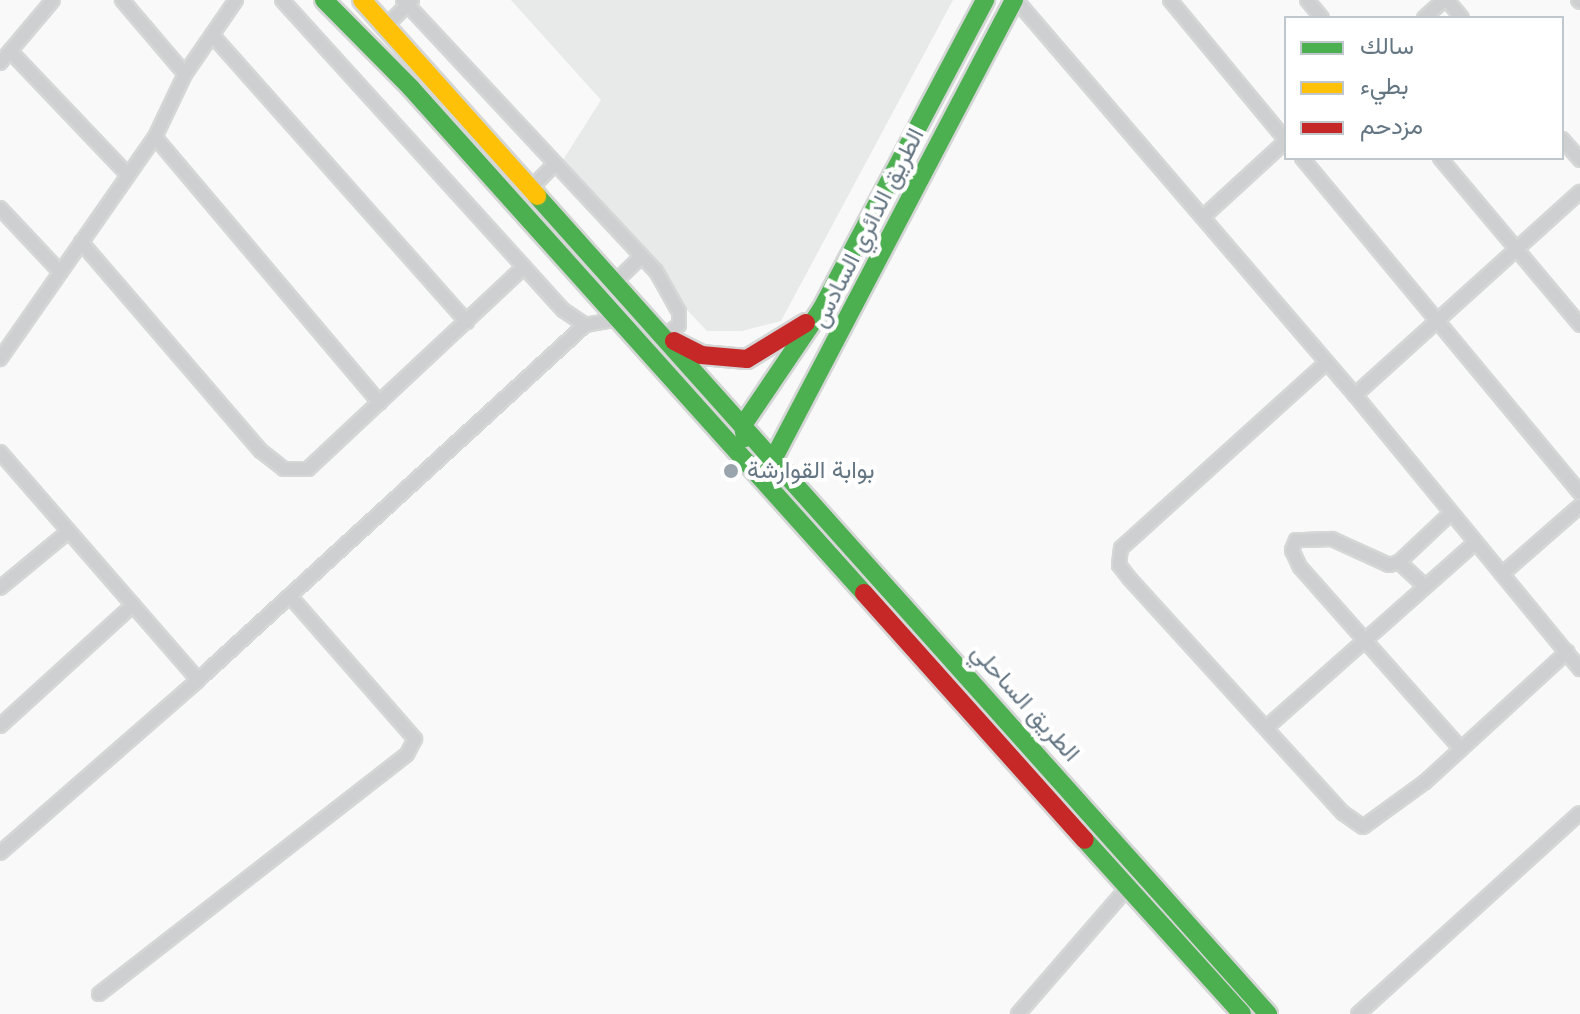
<!DOCTYPE html>
<meta charset="utf-8">
<style>
body{margin:0}
#map{position:relative;width:1580px;height:1014px;overflow:hidden;background:#f9f9f9;font-family:"Fira Sans",Vazirmatn,sans-serif}
div>[style]{position:absolute}
[style*='--x']{left:calc(var(--x)*1px);top:calc(var(--y)*1px);width:calc(var(--w)*1px);rotate:calc(var(--a)*1deg)}
.built>*{inset:0;background:#e8e9e9}
.roads{filter:drop-shadow(2px 0 #d5d6d6) drop-shadow(-2px 0 #d5d6d6) drop-shadow(0 2px #d5d6d6) drop-shadow(0 -2px #d5d6d6)}
.street>*{height:12px;margin:-6px;padding:0 6px;transform-origin:6px;border-radius:6px;background:#cecfd0}
.fast>*{height:18px;margin:-9px;padding:0 9px;transform-origin:9px;border-radius:9px;background:#4caf50}
.slow>*{height:18px;margin:-9px;padding:0 9px;transform-origin:9px;border-radius:9px;background:#ffc107}
.jam>*{height:18px;margin:-9px;padding:0 9px;transform-origin:9px;border-radius:9px;background:#c62828}
.dots>*{width:22px;height:22px;translate:-50% -50%;box-sizing:border-box;border:4px solid #fff;border-radius:50%}
span{translate:-50% -50%;white-space:nowrap;text-align:center;line-height:1.15;-webkit-text-stroke:8px #fff;paint-order:stroke}
.street-label{font-size:24px;color:#657683}
.poi-label{font-size:24px;color:#657683}
.left{translate:0 -50%;text-align:left}
.legend{position:absolute;left:1284px;top:16px;width:280px;height:144px;box-sizing:border-box;background:#fff;border:2px solid #c1c8cd;margin:0;padding:10px 14px;list-style:none;font-size:24px;color:#657683}
.legend li{display:flex;align-items:center;gap:16px;height:40px}
.legend b{width:40px;border:2px solid #c1c8cd}
</style>
<div id="map">
<div class="built">
<div style="clip-path:polygon(511px 0,953px 0,781px 321px,742px 331px,707px 331px,556px 171px,601px 100px)"></div>
</div>
<div class="roads">
<div class="street">
<div style="--x:122;--y:0;--w:97;--a:49.6"></div>
<div style="--x:282;--y:0;--w:418;--a:47.8"></div>
<div style="--x:563;--y:310;--w:27;--a:34"></div>
<div style="--x:585;--y:325;--w:35;--a:-10"></div>
<div style="--x:403;--y:0;--w:371;--a:47"></div>
<div style="--x:656;--y:271;--w:47;--a:60.7"></div>
<div style="--x:679;--y:312;--w:13;--a:90"></div>
<div style="--x:679;--y:325;--w:19;--a:144"></div>
<div style="--x:1016;--y:0;--w:521;--a:49.36"></div>
<div style="--x:1355;--y:395;--w:355;--a:50.6"></div>
<div style="--x:1170;--y:0;--w:182;--a:50.4"></div>
<div style="--x:1307;--y:0;--w:23;--a:50"></div>
<div style="--x:1447;--y:0;--w:23;--a:50"></div>
<div style="--x:1578;--y:0;--w:3;--a:45"></div>
<div style="--x:1424;--y:18;--w:27;--a:-42"></div>
<div style="--x:386;--y:26;--w:37;--a:-45"></div>
<div style="--x:214;--y:37;--w:381;--a:48.4"></div>
<div style="--x:10;--y:51;--w:171;--a:46.4"></div>
<div style="--x:0;--y:63;--w:82;--a:-49.9"></div>
<div style="--x:155;--y:137;--w:348;--a:49.8"></div>
<div style="--x:1562;--y:139;--w:28;--a:49"></div>
<div style="--x:1302;--y:158;--w:435;--a:50.3"></div>
<div style="--x:1440;--y:158;--w:218;--a:50"></div>
<div style="--x:529;--y:190;--w:37;--a:-45"></div>
<div style="--x:0;--y:208;--w:88;--a:46.8"></div>
<div style="--x:1203;--y:217;--w:113;--a:-42.5"></div>
<div style="--x:81;--y:242;--w:276;--a:49.3"></div>
<div style="--x:261;--y:451;--w:29;--a:38"></div>
<div style="--x:284;--y:469;--w:24;--a:0"></div>
<div style="--x:308;--y:469;--w:296;--a:-43.1"></div>
<div style="--x:615;--y:282;--w:36;--a:-44"></div>
<div style="--x:0;--y:359;--w:271;--a:-55.1"></div>
<div style="--x:155;--y:137;--w:70;--a:-64.5"></div>
<div style="--x:185;--y:74;--w:90;--a:-55.4"></div>
<div style="--x:1326;--y:363;--w:276;--a:137.9"></div>
<div style="--x:1121;--y:548;--w:17;--a:97"></div>
<div style="--x:1119;--y:565;--w:16;--a:52"></div>
<div style="--x:1129;--y:578;--w:318;--a:47.7"></div>
<div style="--x:1343;--y:813;--w:24;--a:35"></div>
<div style="--x:1363;--y:827;--w:77;--a:-36"></div>
<div style="--x:1425;--y:782;--w:193;--a:-42.5"></div>
<div style="--x:1355;--y:395;--w:303;--a:-42.1"></div>
<div style="--x:0;--y:452;--w:302;--a:49"></div>
<div style="--x:1450;--y:514;--w:70;--a:136.7"></div>
<div style="--x:1399;--y:562;--w:10;--a:163"></div>
<div style="--x:1389;--y:565;--w:63;--a:-155.5"></div>
<div style="--x:1332;--y:539;--w:36;--a:178"></div>
<div style="--x:1296;--y:540;--w:11;--a:112"></div>
<div style="--x:1292;--y:550;--w:19;--a:65"></div>
<div style="--x:1300;--y:567;--w:243;--a:48.5"></div>
<div style="--x:1399;--y:562;--w:35;--a:43"></div>
<div style="--x:1502;--y:574;--w:103;--a:-41.1"></div>
<div style="--x:0;--y:588;--w:89;--a:-39.6"></div>
<div style="--x:0;--y:726;--w:180;--a:-42.3"></div>
<div style="--x:1267;--y:727;--w:276;--a:-41.5"></div>
<div style="--x:0;--y:853;--w:263;--a:-41.1"></div>
<div style="--x:198;--y:680;--w:525;--a:-42.53"></div>
<div style="--x:99;--y:994;--w:390;--a:-37.9"></div>
<div style="--x:407;--y:754;--w:17;--a:-62"></div>
<div style="--x:415;--y:739;--w:190;--a:-131.2"></div>
<div style="--x:1018;--y:1014;--w:168;--a:-49.1"></div>
<div style="--x:1358;--y:1014;--w:299;--a:-42.2"></div>
</div>
<div class="fast">
<div style="--x:324;--y:0;--w:124;--a:45.3"></div>
<div style="--x:411;--y:88;--w:678;--a:48.11"></div>
<div style="--x:537;--y:196;--w:1097;--a:48.21"></div>
<div style="--x:745;--y:438;--w:13;--a:-99"></div>
<div style="--x:743;--y:425;--w:139;--a:-55.9"></div>
<div style="--x:821;--y:310;--w:351;--a:-62.1"></div>
<div style="--x:768;--y:469;--w:530;--a:-62.32"></div>
<div style="--x:1085;--y:840;--w:234;--a:47.9"></div>
</div>
<div class="slow">
<div style="--x:362;--y:0;--w:263;--a:48.2"></div>
</div>
<div class="jam">
<div style="--x:674;--y:341;--w:30;--a:27"></div>
<div style="--x:701;--y:355;--w:46;--a:5"></div>
<div style="--x:747;--y:359;--w:69;--a:-31.4"></div>
<div style="--x:864;--y:593;--w:331;--a:48.2"></div>
</div>
</div>
<div class="dots">
<div style="left:731px;top:471px;background:#99a4ac"></div>
</div>
<div class="street-label">
<span style="left:868px;top:228px;rotate:-63deg">الطريق الدائري السادس</span>
<span style="left:1025px;top:703px;rotate:48deg">الطريق الساحلي</span>
</div>
<div class="poi-label">
<span class="left" style="left:747px;top:471px">بوابة القوارشة</span>
</div>
<ul class="legend">
<li><b style="height:10px;background:#4caf50"></b>سالك</li>
<li><b style="height:10px;background:#ffc107"></b>بطيء</li>
<li><b style="height:10px;background:#c62828"></b>مزدحم</li>
</ul>
</div>
